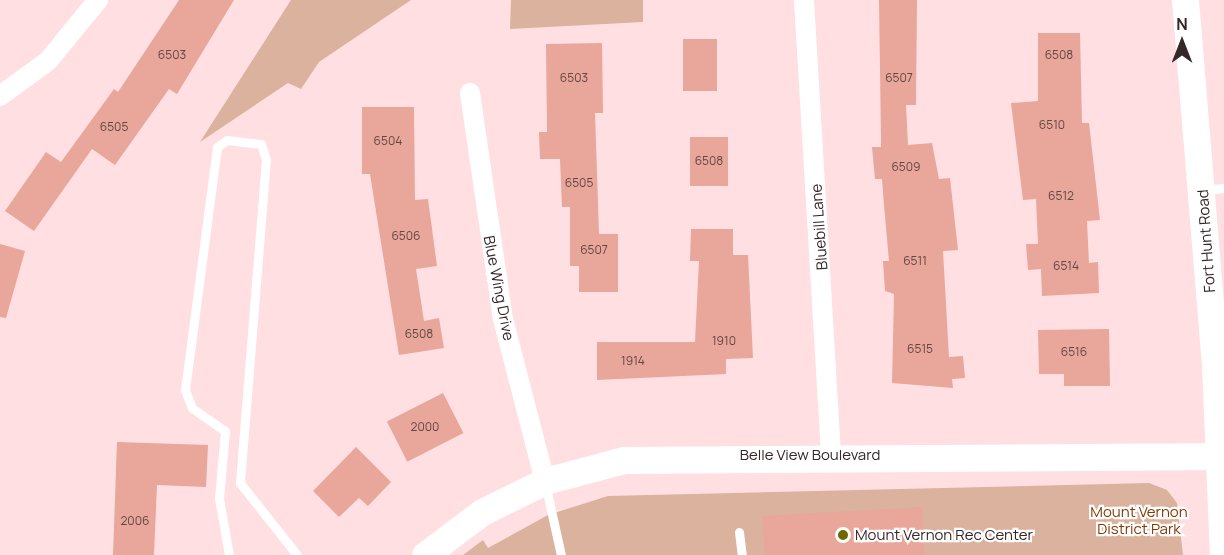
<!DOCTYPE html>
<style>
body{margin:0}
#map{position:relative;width:1224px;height:555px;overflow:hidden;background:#ffdfe2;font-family:Manrope,sans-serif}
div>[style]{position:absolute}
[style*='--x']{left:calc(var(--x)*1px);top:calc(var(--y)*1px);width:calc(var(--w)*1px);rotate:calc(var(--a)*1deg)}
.green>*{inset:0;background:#dab29e}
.building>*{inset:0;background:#e9a69a;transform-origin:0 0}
.lane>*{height:9px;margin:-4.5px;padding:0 4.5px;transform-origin:4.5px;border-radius:4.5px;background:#fff}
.street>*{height:20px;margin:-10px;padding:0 10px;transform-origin:10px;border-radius:10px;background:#fff}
.secondary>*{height:27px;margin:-13.5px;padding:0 13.5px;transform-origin:13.5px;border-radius:13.5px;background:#fff}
.dots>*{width:16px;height:16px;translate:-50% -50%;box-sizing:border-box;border:3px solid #fff;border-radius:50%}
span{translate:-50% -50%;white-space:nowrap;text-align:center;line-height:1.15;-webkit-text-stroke:4.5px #fff;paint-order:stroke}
.number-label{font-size:12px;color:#624644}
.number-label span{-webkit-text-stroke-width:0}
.street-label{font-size:15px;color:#352628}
.park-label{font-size:15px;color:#803a08}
.poi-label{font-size:15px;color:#352628}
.left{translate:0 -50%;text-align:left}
.north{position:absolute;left:1152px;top:12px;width:60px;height:60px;-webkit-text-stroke:4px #fff;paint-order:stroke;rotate:0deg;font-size:16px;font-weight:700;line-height:24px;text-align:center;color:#352628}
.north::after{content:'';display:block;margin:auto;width:21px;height:27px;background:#352628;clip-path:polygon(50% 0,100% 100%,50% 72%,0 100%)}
</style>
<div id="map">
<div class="green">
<div style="clip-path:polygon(291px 0,411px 0,319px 62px,301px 89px,288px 83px,200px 142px)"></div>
<div style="clip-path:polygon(511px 0,643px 0,643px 22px,510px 29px)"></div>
<div style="clip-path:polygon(1149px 483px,1167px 490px,1177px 503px,1183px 555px,463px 555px,483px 540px,488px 548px,548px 515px,608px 496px)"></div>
</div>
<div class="building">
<div style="clip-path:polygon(179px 0,234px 0,177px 94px,169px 89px,115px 165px,92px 149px,34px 231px,5px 211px,46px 152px,61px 162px,114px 89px,118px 92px)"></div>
<div style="clip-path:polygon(879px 0,917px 0,916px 105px,906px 105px,908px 145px,932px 143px,939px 179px,950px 178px,958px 250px,943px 251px,949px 357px,963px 356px,965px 378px,952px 379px,953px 388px,892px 383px,894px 294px,885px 291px,883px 261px,889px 261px,884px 205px,882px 179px,875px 179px,872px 147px,881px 147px,881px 140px)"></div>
<div style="clip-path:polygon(1038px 33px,1080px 33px,1082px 123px,1089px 123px,1100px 220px,1087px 221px,1089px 263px,1098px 262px,1099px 293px,1042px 296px,1041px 269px,1028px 270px,1026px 244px,1038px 244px,1036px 199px,1023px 200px,1011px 103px,1038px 101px)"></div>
<div style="left:683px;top:39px;width:34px;height:52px"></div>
<div style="clip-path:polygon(602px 43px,603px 113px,595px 113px,599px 234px,618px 234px,618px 292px,579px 292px,579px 266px,570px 266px,570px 207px,562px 207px,560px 159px,540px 159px,539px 132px,547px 132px,546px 44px)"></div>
<div style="clip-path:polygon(362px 107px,414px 107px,415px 200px,428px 199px,437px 266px,416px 269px,424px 321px,439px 318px,444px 348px,399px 355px,370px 174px,362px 174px)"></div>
<div style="left:690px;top:137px;width:38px;height:49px"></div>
<div style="clip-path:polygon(691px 229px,733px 229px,733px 255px,748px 255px,753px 358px,726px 359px,726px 374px,597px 380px,597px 342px,695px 342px,699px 261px,690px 261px)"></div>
<div style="clip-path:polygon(0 244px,25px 251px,6px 318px,0 317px)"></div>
<div style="clip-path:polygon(1109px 329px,1110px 386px,1064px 386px,1064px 374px,1039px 374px,1038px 330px)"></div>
<div style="left:443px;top:393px;width:45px;height:63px;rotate:63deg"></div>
<div style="clip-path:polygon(117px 442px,208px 445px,206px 487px,157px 485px,154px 555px,113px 555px)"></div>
<div style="clip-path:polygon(356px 447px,391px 482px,368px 506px,359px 498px,339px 517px,313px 491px)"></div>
<div style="clip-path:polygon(922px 507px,924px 555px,765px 555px,762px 516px)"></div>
</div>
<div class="lane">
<div style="--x:1202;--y:190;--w:22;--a:-5"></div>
<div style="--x:545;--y:483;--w:74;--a:77.5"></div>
<div style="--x:739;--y:532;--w:23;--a:83"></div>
<div style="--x:229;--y:555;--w:58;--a:-100"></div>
<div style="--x:219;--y:498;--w:67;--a:-84.9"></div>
<div style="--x:225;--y:431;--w:40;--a:-145.1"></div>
<div style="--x:192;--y:408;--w:19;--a:-111"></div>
<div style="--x:185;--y:390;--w:245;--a:-82.5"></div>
<div style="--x:217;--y:147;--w:12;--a:-35"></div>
<div style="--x:227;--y:140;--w:34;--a:7"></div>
<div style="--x:261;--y:144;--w:16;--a:72"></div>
<div style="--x:266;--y:159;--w:325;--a:94.6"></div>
<div style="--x:240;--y:483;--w:92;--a:51.6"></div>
</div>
<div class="street">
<div style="--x:804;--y:0;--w:456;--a:86.6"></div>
<div style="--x:470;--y:93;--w:228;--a:81.7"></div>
<div style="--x:503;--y:319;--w:167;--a:75.5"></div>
<div style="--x:0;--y:96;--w:59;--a:-36.1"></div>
<div style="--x:48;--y:61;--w:79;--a:-50.7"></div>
</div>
<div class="secondary">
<div style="--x:1185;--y:0;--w:366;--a:85.3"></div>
<div style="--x:1215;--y:365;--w:190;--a:87.6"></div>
<div style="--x:425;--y:555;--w:71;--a:-37"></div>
<div style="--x:482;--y:512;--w:70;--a:-26.2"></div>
<div style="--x:545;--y:481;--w:82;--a:-14.9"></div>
<div style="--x:624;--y:460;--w:600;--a:-0.38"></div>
</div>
<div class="dots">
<div style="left:843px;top:535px;background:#6e6700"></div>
</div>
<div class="number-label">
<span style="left:172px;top:55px">6503</span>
<span style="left:1059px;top:55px">6508</span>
<span style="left:574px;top:78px">6503</span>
<span style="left:899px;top:78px">6507</span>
<span style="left:1052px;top:125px">6510</span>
<span style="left:114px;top:127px">6505</span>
<span style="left:388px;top:141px">6504</span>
<span style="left:709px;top:161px">6508</span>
<span style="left:906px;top:167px">6509</span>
<span style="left:579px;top:183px">6505</span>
<span style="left:1061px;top:196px">6512</span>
<span style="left:406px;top:236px">6506</span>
<span style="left:594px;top:250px">6507</span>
<span style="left:915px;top:261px">6511</span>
<span style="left:1066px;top:266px">6514</span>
<span style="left:419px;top:334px">6508</span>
<span style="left:724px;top:341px">1910</span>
<span style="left:920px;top:349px">6515</span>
<span style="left:1074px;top:352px">6516</span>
<span style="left:633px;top:361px">1914</span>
<span style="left:425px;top:427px">2000</span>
<span style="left:135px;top:521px">2006</span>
</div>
<div class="street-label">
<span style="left:819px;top:227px;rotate:-94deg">Bluebill Lane</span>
<span style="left:1206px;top:241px;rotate:-94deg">Fort Hunt Road</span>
<span style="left:499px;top:288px;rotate:79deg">Blue Wing Drive</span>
<span style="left:810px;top:455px">Belle View Boulevard</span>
</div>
<div class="park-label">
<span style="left:1139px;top:520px">Mount Vernon<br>District Park</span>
</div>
<div class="poi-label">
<span class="left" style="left:855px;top:535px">Mount Vernon Rec Center</span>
</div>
<div class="north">N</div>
</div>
